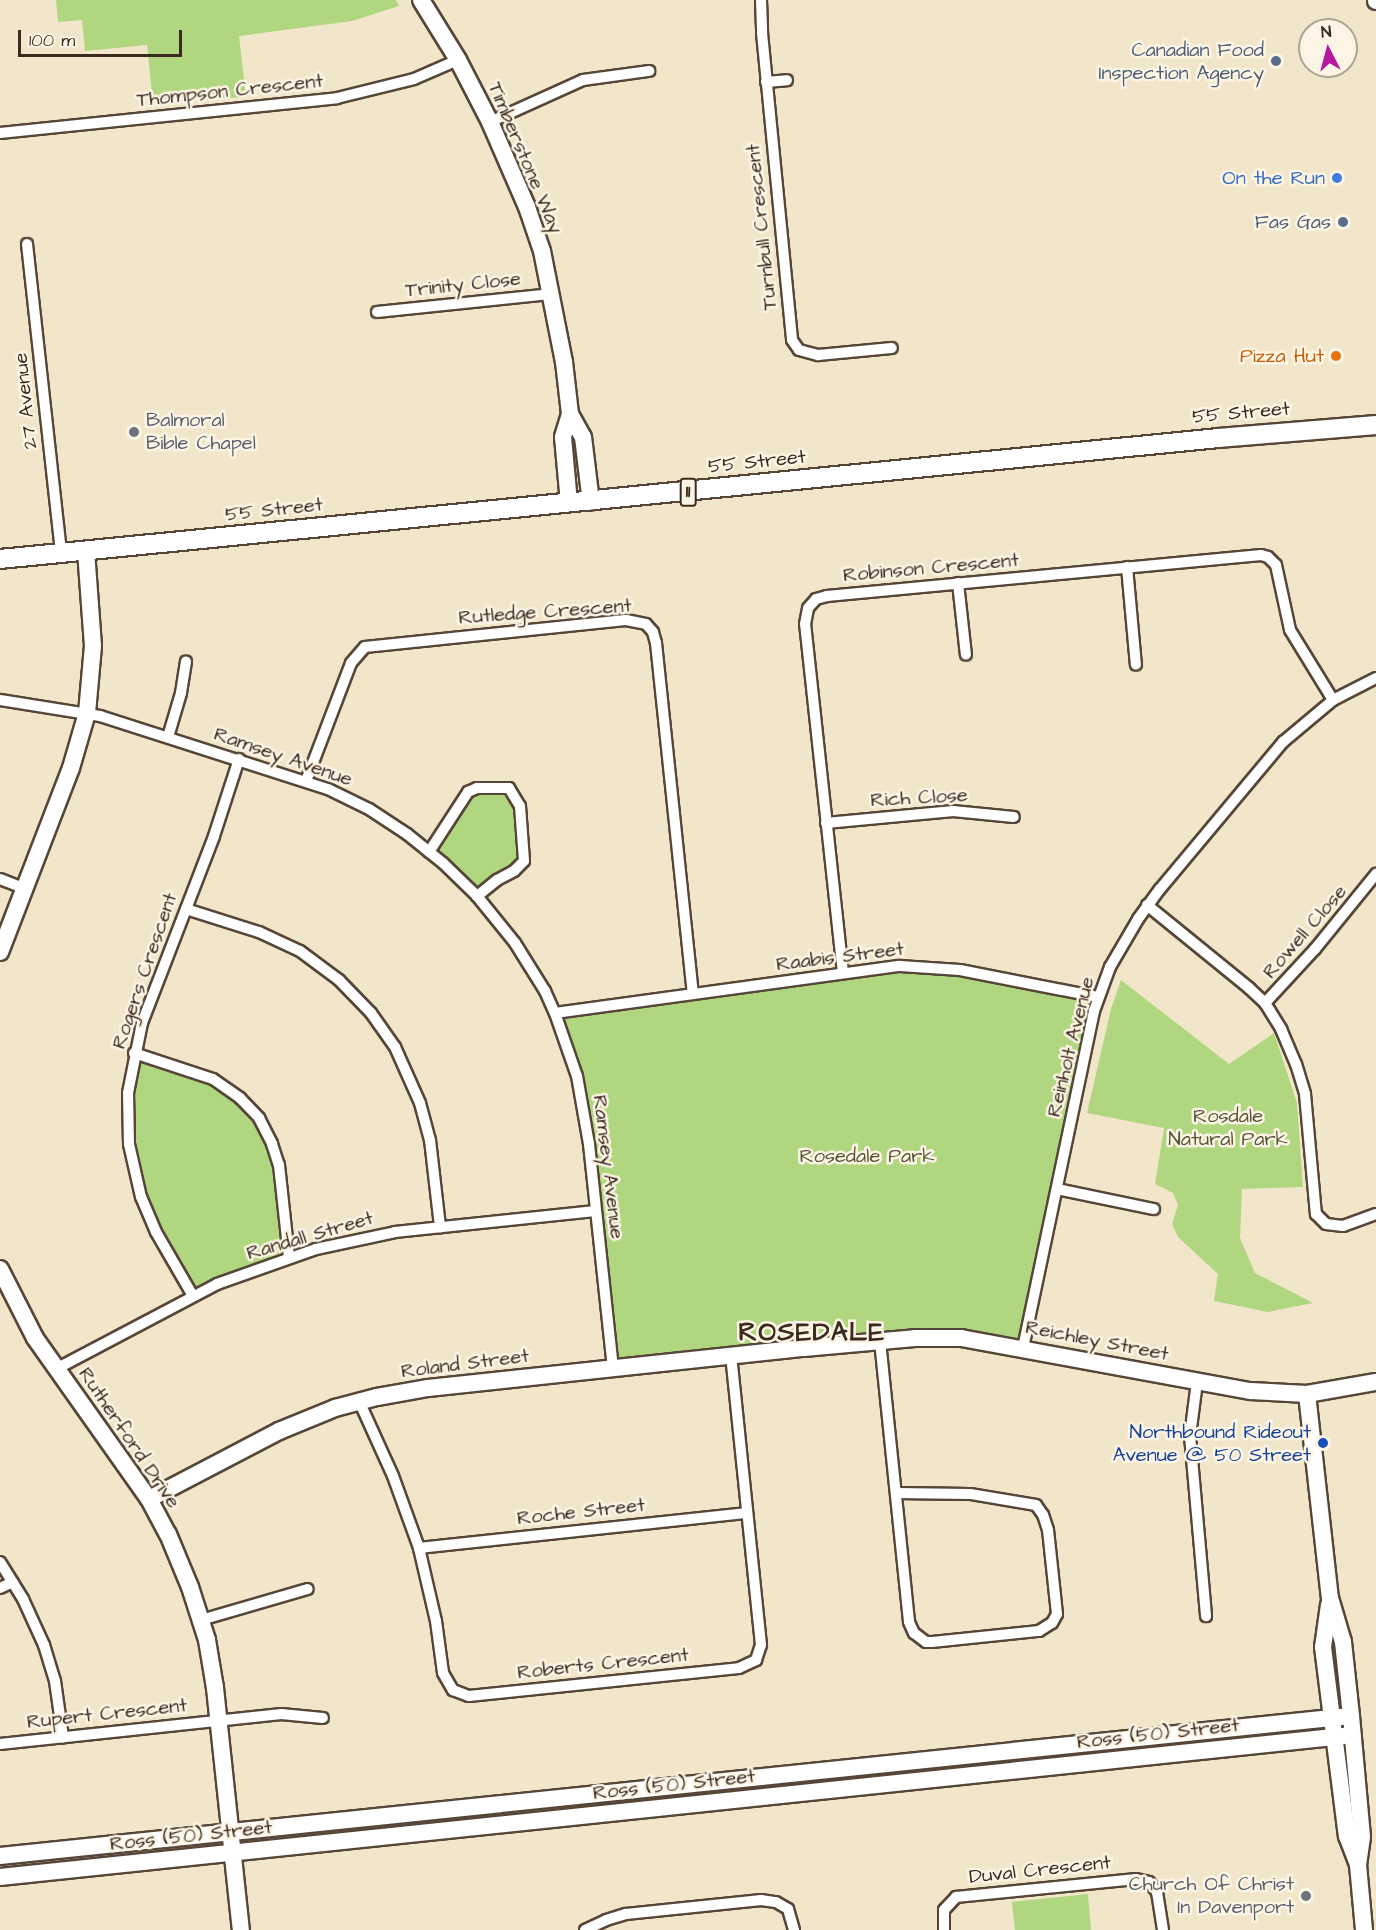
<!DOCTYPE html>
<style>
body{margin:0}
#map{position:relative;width:1376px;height:1930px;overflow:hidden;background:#f2e6ca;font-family:"Architects Daughter",sans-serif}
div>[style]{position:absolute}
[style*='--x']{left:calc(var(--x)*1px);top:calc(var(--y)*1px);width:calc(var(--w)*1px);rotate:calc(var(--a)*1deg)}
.green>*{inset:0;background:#b0d680}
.roads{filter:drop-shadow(2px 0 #564638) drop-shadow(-2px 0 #564638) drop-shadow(0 2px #564638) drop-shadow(0 -2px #564638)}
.street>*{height:10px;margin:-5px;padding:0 5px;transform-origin:5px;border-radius:5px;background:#fff}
.secondary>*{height:16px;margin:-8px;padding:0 8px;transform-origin:8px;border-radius:8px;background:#fff}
.primary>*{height:18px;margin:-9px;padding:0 9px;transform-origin:9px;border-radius:9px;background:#fff}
.dots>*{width:16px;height:16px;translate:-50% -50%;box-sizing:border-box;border:3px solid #fcf5e5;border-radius:50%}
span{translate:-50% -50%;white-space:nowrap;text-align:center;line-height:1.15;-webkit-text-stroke:5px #fcf5e5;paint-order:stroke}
.shield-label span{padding:2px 4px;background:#fcf5e5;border:2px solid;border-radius:4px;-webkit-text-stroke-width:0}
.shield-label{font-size:18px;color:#3b2a1e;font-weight:700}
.service-label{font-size:20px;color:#4e5e75}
.right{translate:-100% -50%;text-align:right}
.street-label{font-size:20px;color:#3b2a1e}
.shop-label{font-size:20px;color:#366cbe}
.food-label{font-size:20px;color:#c56008}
.worship-label{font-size:20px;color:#5b616d}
.left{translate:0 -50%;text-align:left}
.park-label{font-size:20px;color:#585536}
.transit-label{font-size:20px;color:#164399}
.district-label{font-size:26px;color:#3b2a1e;font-weight:700;letter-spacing:1.5px}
.north{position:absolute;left:1298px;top:18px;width:60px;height:60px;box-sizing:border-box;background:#fcf5e5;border:2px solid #afa495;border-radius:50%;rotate:354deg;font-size:16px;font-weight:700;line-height:24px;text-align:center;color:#3b2a1e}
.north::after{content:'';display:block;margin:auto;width:21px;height:27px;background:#b5179e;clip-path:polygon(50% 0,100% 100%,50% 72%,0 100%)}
.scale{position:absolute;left:18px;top:30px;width:164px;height:27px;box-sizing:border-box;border:3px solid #3b2a1e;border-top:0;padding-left:8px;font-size:18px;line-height:21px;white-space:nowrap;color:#3b2a1e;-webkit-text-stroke:4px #fcf5e5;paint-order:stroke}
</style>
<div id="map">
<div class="green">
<div style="clip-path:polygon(56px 0,396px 0,399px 6px,352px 21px,239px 36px,246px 97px,153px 103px,147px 45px,85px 51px,82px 20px,58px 22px)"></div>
<div style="clip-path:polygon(468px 792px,513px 792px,524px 857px,477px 896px,429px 852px)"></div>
<div style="clip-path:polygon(900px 966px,1097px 997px,1023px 1348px,961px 1338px,613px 1368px,583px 1101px,555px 1013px)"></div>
<div style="clip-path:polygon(1121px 980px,1229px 1064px,1274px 1033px,1297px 1103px,1303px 1187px,1242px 1189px,1240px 1238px,1255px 1273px,1313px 1303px,1268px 1312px,1214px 1301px,1218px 1274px,1178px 1237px,1172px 1224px,1178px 1205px,1173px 1193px,1155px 1184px,1164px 1128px,1087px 1113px,1111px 1009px)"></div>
<div style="clip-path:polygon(134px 1053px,231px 1090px,272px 1144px,289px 1257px,193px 1296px,163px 1245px,132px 1161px)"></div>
<div style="clip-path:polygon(1088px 1894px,1091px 1930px,1015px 1930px,1012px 1902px)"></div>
</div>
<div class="roads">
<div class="street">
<div style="--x:761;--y:0;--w:33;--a:88"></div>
<div style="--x:762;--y:33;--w:308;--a:84.4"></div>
<div style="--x:792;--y:340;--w:12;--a:55"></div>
<div style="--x:799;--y:350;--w:20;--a:15"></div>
<div style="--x:818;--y:355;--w:74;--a:-5.4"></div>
<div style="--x:766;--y:82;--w:21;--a:-5"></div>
<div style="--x:490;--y:122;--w:102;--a:-24.3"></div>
<div style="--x:583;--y:80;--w:67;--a:-7.8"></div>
<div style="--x:0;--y:133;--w:339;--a:-5.9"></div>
<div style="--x:337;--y:98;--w:79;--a:-13.9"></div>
<div style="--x:414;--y:79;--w:48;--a:-23.4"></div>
<div style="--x:27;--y:244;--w:312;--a:83.7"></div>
<div style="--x:377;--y:312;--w:176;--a:-5.9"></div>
<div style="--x:1127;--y:567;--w:98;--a:84.8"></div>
<div style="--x:958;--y:583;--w:72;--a:83.7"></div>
<div style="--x:0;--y:700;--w:101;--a:9.1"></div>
<div style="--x:100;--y:716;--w:239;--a:17.8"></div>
<div style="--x:328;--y:789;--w:46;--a:26"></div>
<div style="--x:369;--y:809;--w:45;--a:33.3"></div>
<div style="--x:407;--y:834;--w:46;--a:38.9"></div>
<div style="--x:443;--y:863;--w:47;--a:44.1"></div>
<div style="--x:477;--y:896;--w:60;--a:51"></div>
<div style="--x:515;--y:943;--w:57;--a:58"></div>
<div style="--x:545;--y:991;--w:24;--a:66"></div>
<div style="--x:555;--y:1013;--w:67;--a:70.8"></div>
<div style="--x:577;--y:1076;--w:69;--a:80"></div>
<div style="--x:589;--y:1144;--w:225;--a:83.9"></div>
<div style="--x:168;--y:737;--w:46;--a:-73.5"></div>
<div style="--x:181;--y:693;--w:32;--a:-81"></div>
<div style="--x:306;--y:781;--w:126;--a:-69.1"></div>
<div style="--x:351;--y:663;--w:21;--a:-49"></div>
<div style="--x:365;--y:647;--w:262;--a:-5.9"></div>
<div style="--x:626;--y:620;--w:20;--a:11"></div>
<div style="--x:646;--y:624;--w:11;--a:49"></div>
<div style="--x:653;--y:632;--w:11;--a:75"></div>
<div style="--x:656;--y:643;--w:352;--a:84"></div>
<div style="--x:826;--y:823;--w:128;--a:-5.4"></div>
<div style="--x:953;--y:811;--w:61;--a:5.6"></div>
<div style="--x:429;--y:852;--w:72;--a:-57"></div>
<div style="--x:468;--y:792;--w:10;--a:-24"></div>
<div style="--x:477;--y:788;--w:32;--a:0"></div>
<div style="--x:509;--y:788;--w:21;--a:59"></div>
<div style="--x:520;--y:806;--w:55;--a:85.8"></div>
<div style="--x:524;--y:861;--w:14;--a:135"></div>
<div style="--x:514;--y:871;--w:19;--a:152"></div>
<div style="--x:497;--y:880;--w:26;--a:141"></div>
<div style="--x:0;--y:879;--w:26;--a:21"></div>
<div style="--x:1147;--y:905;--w:132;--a:39.1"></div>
<div style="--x:1249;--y:988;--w:22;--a:43"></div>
<div style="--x:1265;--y:1003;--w:31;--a:58"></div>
<div style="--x:1281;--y:1029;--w:38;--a:67"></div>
<div style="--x:1296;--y:1064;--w:31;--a:73"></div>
<div style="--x:1305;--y:1094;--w:121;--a:84.8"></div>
<div style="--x:1316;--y:1214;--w:14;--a:45"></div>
<div style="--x:1326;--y:1224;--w:17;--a:7"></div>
<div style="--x:1343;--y:1226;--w:35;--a:-20"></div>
<div style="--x:186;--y:909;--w:77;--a:17.5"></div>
<div style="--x:259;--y:932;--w:45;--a:24.9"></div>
<div style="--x:300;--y:951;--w:49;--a:36.6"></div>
<div style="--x:339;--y:980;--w:46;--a:45.9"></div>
<div style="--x:371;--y:1013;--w:42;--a:54.8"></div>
<div style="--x:395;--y:1047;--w:61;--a:65.9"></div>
<div style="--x:420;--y:1103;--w:38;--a:75"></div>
<div style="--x:430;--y:1140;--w:88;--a:83.4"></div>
<div style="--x:843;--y:973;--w:351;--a:-96.2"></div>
<div style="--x:805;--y:624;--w:16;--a:-79"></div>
<div style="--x:808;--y:608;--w:12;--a:-48"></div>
<div style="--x:816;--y:599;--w:11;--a:-15"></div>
<div style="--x:827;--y:596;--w:436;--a:-5.4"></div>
<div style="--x:1261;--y:555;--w:7;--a:16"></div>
<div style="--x:1268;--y:557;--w:11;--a:45"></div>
<div style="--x:1276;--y:565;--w:66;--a:77.8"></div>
<div style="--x:1290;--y:630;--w:82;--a:58.4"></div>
<div style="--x:1265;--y:1003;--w:74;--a:-47.2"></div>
<div style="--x:1315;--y:949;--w:97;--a:-50.9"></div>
<div style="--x:555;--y:1013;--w:348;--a:-7.8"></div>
<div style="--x:900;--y:966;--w:60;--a:3.8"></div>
<div style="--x:960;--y:970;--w:140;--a:11.1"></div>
<div style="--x:134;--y:1053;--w:83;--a:18.2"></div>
<div style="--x:213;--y:1079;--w:33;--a:35"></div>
<div style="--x:240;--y:1098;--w:28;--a:46"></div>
<div style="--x:259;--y:1118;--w:29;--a:63"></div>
<div style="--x:272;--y:1144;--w:22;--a:72"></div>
<div style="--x:279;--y:1165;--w:93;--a:83.8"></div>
<div style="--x:1057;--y:1189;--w:99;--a:11.7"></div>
<div style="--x:193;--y:1296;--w:74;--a:-120"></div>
<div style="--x:156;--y:1232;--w:38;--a:-113"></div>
<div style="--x:141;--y:1197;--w:54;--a:-102.8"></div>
<div style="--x:129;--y:1144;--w:51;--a:-91.1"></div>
<div style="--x:128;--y:1093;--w:71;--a:-78.7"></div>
<div style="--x:142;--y:1023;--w:200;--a:-68.9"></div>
<div style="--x:214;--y:836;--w:81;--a:-72"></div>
<div style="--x:880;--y:1341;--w:282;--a:84.1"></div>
<div style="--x:909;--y:1622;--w:12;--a:66"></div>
<div style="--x:914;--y:1633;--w:15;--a:37"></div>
<div style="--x:926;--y:1642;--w:6;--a:0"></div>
<div style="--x:932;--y:1642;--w:108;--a:-5.9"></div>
<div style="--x:1039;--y:1631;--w:15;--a:-32"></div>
<div style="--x:1052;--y:1623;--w:10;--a:-61"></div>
<div style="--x:1057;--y:1614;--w:84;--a:-96.1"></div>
<div style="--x:1048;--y:1530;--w:16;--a:-108"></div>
<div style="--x:1043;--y:1515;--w:12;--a:-125"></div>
<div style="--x:1036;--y:1505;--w:67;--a:-170.5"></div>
<div style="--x:970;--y:1494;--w:74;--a:-179.2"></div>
<div style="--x:1023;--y:1348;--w:344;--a:-78.1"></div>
<div style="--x:1094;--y:1011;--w:47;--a:-70"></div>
<div style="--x:1110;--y:967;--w:56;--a:-59.7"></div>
<div style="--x:1138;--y:919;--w:37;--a:-54"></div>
<div style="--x:1160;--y:889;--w:192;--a:-50.1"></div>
<div style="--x:1283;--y:742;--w:65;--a:-40"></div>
<div style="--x:1333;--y:700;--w:48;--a:-27.1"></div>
<div style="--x:56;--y:1369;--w:182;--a:-27.8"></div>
<div style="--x:217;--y:1284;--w:105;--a:-19.5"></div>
<div style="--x:316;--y:1249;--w:81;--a:-12.1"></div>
<div style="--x:395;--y:1232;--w:201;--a:-6"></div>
<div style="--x:1197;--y:1382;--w:54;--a:97.4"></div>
<div style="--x:1190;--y:1436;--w:181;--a:84.9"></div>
<div style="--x:359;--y:1401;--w:82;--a:65.6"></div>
<div style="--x:393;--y:1476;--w:77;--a:70.1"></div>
<div style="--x:419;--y:1548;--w:75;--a:76.9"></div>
<div style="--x:436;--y:1621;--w:52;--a:82.3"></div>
<div style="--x:443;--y:1673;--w:20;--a:60"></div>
<div style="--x:453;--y:1690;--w:17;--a:21"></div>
<div style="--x:469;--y:1696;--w:271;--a:-5.9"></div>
<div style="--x:739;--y:1668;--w:19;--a:-25"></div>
<div style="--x:756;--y:1660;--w:16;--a:-72"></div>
<div style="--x:761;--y:1645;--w:291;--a:-95.9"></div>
<div style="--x:419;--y:1548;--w:330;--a:-6.1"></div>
<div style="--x:0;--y:1562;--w:44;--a:58.1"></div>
<div style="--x:23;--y:1599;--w:51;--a:65.5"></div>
<div style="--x:44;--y:1645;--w:38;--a:73"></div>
<div style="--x:55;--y:1681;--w:57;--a:81.9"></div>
<div style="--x:0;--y:1588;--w:14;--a:-25"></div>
<div style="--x:201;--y:1620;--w:111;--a:-16.2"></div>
<div style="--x:0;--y:1744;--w:283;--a:-6.1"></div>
<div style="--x:281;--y:1714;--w:42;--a:5.4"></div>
<div style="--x:585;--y:1930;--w:23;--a:-25"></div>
<div style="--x:606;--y:1920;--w:21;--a:-17"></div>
<div style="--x:626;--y:1914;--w:136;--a:-5.9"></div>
<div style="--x:761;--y:1900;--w:15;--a:8"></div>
<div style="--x:776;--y:1902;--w:14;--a:30"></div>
<div style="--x:788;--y:1909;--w:22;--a:74"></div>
<div style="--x:944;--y:1930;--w:20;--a:-90"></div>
<div style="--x:944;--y:1910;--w:18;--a:-47"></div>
<div style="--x:956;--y:1897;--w:181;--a:-5.7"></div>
<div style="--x:1136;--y:1879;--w:13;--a:13"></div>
<div style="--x:1149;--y:1882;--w:13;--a:51"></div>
<div style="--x:1157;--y:1892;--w:38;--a:81"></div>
</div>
<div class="secondary">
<div style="--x:421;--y:0;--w:70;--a:58.3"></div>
<div style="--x:458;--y:60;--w:70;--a:62.7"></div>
<div style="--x:490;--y:122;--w:93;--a:66.5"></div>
<div style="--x:527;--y:207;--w:46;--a:71.2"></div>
<div style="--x:542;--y:251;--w:113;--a:78.8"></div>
<div style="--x:564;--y:362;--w:52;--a:83.4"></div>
<div style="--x:570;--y:414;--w:24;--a:107"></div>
<div style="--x:563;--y:437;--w:66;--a:84.8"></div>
<div style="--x:1376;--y:0;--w:1;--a:90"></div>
<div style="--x:570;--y:414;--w:26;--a:61"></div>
<div style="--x:583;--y:437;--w:65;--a:83"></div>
<div style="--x:0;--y:952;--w:197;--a:-68.9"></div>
<div style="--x:71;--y:768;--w:57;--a:-73.8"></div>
<div style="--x:87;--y:713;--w:67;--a:-84.9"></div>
<div style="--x:93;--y:646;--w:95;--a:-94.2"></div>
<div style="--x:0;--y:1269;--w:77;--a:63.1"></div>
<div style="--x:35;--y:1338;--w:197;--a:54.7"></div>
<div style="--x:149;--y:1499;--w:40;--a:62"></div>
<div style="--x:168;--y:1534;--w:57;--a:67.5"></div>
<div style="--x:190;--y:1587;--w:56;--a:72.2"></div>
<div style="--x:207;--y:1640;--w:49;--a:80.5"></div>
<div style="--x:215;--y:1688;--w:243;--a:83.9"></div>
<div style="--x:1307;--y:1394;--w:205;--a:83.6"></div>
<div style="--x:1330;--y:1598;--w:46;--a:73.5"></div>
<div style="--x:1343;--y:1642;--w:74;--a:83.8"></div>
<div style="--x:1351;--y:1716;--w:121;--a:84.8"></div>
<div style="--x:1362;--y:1837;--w:28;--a:98"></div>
<div style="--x:149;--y:1499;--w:147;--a:-27.6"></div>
<div style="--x:279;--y:1431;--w:61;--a:-22.3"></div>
<div style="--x:335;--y:1408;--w:43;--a:-14.7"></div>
<div style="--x:377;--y:1397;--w:52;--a:-10"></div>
<div style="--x:428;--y:1388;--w:378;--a:-6.1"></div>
<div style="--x:804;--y:1348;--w:111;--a:-5.1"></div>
<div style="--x:915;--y:1338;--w:46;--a:0"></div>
<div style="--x:961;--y:1338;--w:295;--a:10.4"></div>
<div style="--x:1251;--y:1391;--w:56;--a:3.1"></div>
<div style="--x:1307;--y:1394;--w:70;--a:-9.9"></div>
<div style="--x:1329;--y:1605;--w:42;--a:98.1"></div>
<div style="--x:1323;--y:1647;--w:191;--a:82.8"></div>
<div style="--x:1347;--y:1836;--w:31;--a:69"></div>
<div style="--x:1358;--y:1865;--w:65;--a:84.7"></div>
<div style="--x:0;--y:1856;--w:1358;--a:-5.92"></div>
<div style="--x:0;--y:1877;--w:1360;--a:-5.99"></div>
</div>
<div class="primary">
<div style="--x:0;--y:559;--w:1224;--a:-5.67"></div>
<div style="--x:1218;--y:438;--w:159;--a:-4.7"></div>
</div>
</div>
<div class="dots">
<div style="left:1276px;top:61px;background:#5c6f8a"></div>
<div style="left:1337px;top:178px;background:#3f7fe0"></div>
<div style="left:1343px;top:222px;background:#5c6f8a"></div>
<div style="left:1336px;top:356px;background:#e8710a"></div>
<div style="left:134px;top:432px;background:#6b7280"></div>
<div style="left:1323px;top:1443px;background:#1a4fb4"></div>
<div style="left:1306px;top:1896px;background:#6b7280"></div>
</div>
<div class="shield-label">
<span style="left:688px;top:492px">11</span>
</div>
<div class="service-label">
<span class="right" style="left:1264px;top:62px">Canadian Food<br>Inspection Agency</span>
<span class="right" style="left:1331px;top:222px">Fas Gas</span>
</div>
<div class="street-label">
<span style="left:230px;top:91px;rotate:-6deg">Thompson Crescent</span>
<span style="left:525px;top:158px;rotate:67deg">Timberstone Way</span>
<span style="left:762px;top:227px;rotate:-96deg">Turnbull Crescent</span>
<span style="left:463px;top:285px;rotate:-6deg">Trinity Close</span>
<span style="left:26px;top:401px;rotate:-96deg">27 Avenue</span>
<span style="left:1241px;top:413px;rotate:-5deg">55 Street</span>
<span style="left:757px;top:462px;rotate:-6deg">55 Street</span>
<span style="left:274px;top:510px;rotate:-6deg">55 Street</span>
<span style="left:931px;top:568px;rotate:-5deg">Robinson Crescent</span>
<span style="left:545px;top:612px;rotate:-4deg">Rutledge Crescent</span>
<span style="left:283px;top:757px;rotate:19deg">Ramsey Avenue</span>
<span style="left:919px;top:798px;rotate:-3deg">Rich Close</span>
<span style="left:1305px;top:932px;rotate:-49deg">Rowell Close</span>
<span style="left:840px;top:957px;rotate:-7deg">Raabis Street</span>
<span style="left:145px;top:971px;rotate:-71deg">Rogers Crescent</span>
<span style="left:1071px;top:1047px;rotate:-76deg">Reinholt Avenue</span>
<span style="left:608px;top:1167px;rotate:83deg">Ramsey Avenue</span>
<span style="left:310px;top:1236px;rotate:-16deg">Randall Street</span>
<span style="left:1097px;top:1341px;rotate:11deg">Reichley Street</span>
<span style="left:465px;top:1364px;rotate:-7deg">Roland Street</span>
<span style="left:129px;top:1438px;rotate:56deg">Rutherford Drive</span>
<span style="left:581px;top:1512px;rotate:-6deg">Roche Street</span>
<span style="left:603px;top:1664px;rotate:-6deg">Roberts Crescent</span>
<span style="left:107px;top:1714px;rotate:-6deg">Rupert Crescent</span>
<span style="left:1158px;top:1734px;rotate:-6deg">Ross (50) Street</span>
<span style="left:674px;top:1785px;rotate:-6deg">Ross (50) Street</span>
<span style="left:191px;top:1836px;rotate:-6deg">Ross (50) Street</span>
<span style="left:1040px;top:1870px;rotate:-6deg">Duval Crescent</span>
</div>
<div class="shop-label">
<span class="right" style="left:1325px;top:178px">On the Run</span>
</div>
<div class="food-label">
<span class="right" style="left:1324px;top:356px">Pizza Hut</span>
</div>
<div class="worship-label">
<span class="left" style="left:146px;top:432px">Balmoral<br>Bible Chapel</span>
<span class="right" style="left:1294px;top:1896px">Church Of Christ<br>In Davenport</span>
</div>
<div class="park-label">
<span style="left:1228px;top:1128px">Rosdale<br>Natural Park</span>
<span style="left:867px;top:1156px">Rosedale Park</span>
</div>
<div class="transit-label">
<span class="right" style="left:1311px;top:1444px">Northbound Rideout<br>Avenue @ 50 Street</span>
</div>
<div class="district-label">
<span style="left:812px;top:1333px">ROSEDALE</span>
</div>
<div class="north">N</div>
<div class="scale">100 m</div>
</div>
